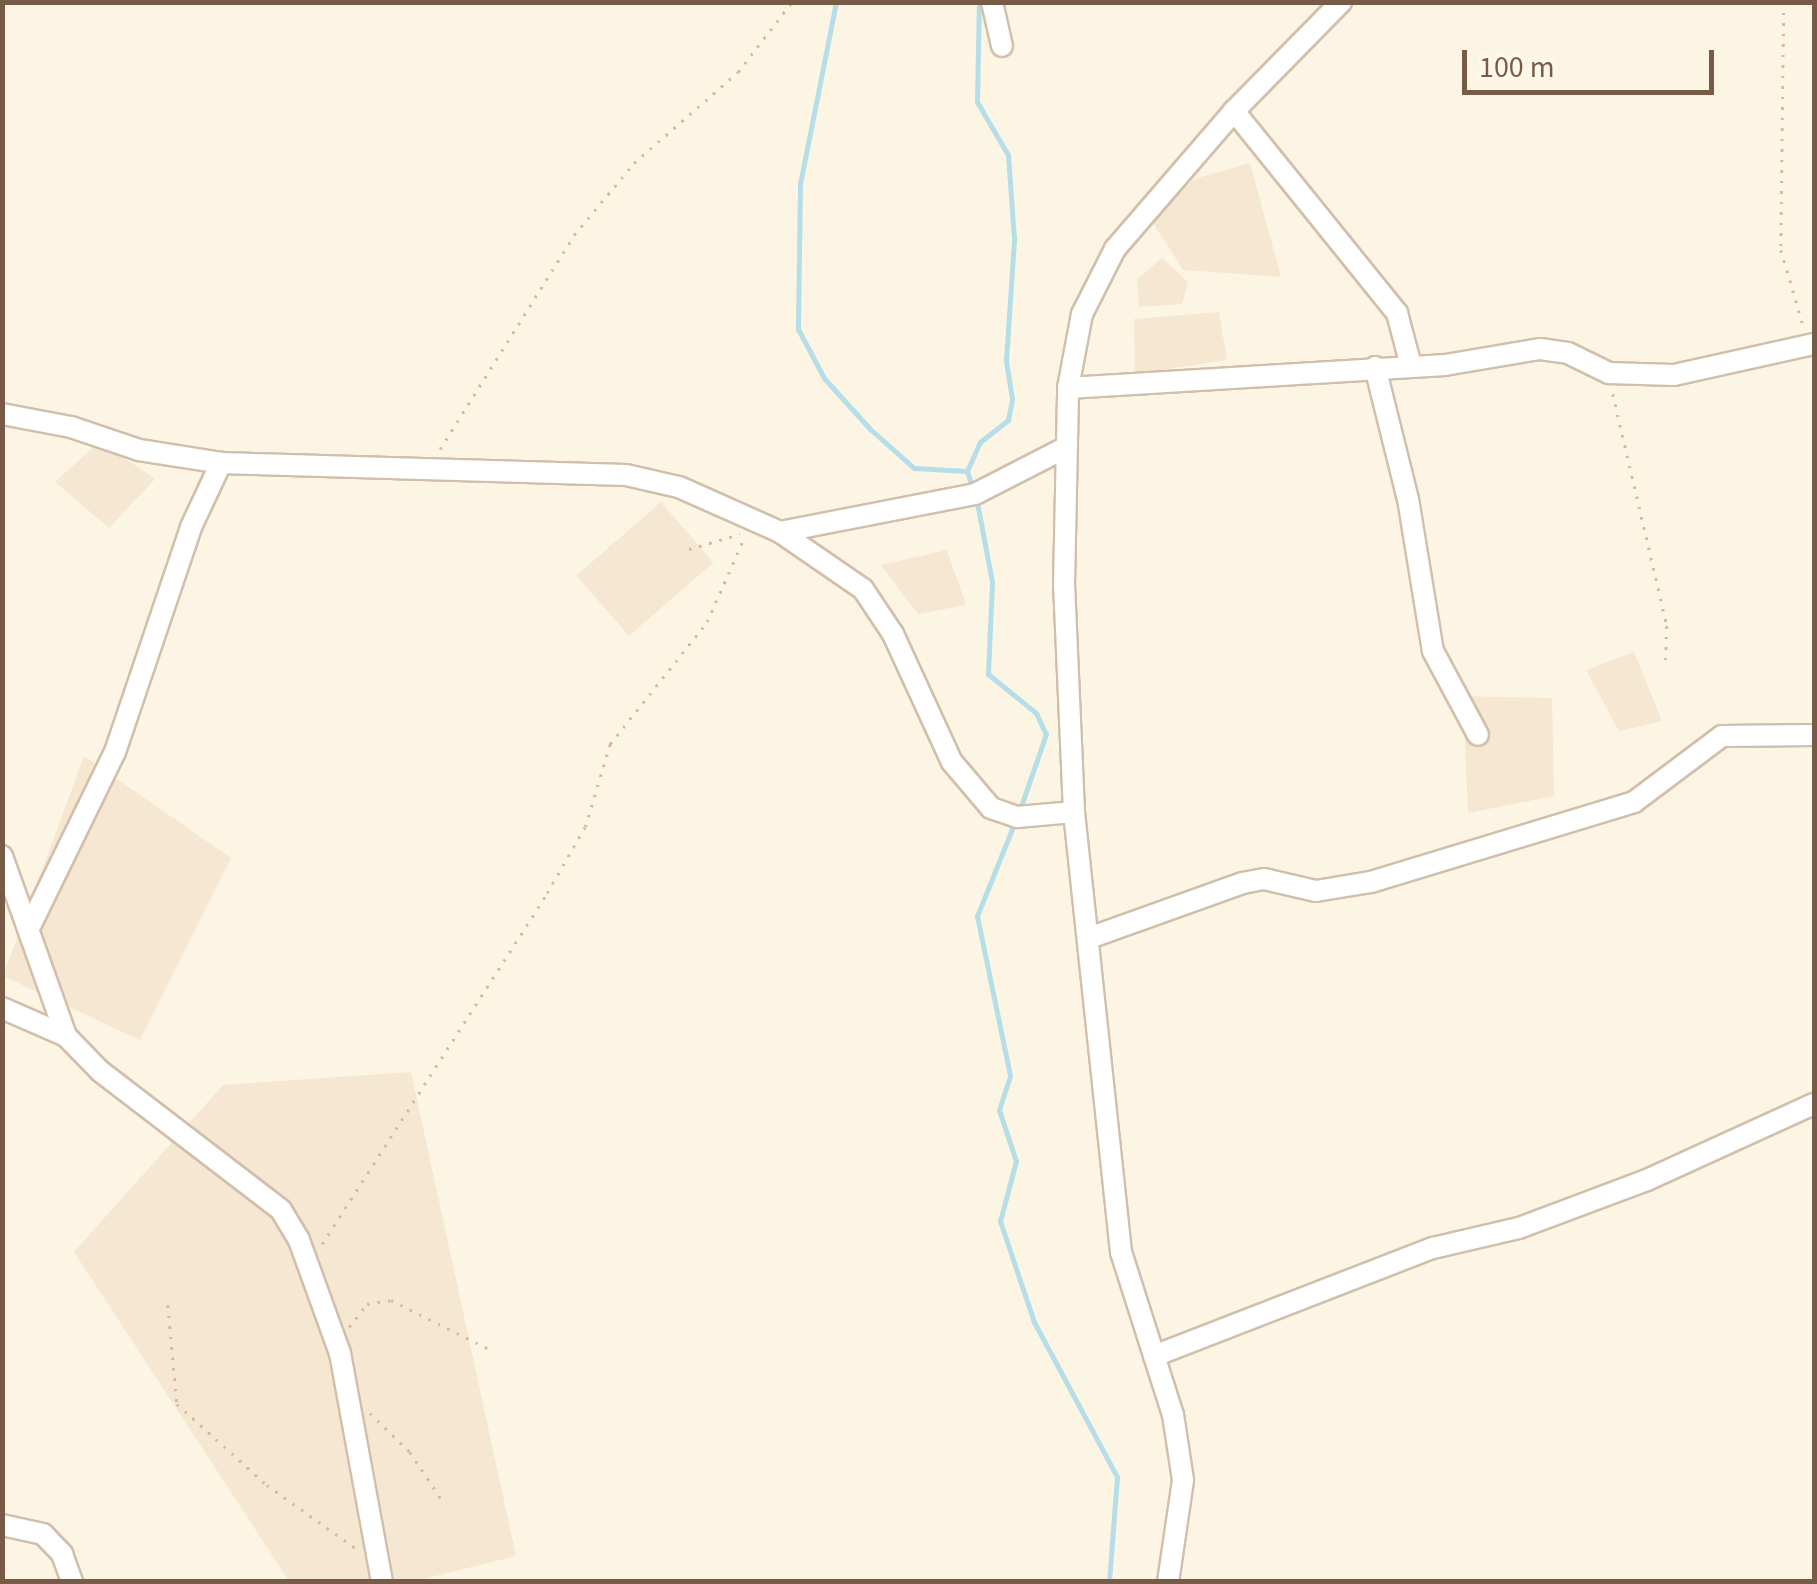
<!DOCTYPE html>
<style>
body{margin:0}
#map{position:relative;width:1817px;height:1584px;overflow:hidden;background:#fdf5e3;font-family:"Source Sans 3",sans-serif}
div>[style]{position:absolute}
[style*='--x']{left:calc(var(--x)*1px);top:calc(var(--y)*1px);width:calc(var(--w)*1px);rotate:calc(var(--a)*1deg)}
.residential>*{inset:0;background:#f5e7d1;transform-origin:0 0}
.stream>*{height:5px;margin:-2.5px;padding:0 2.5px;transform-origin:2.5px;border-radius:2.5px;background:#b6dee8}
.path>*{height:2.5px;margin-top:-1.25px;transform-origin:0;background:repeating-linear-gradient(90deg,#d9b89c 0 2.5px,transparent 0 10.5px)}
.roads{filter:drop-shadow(2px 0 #d1bfab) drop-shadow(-2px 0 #d1bfab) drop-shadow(0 2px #d1bfab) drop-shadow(0 -2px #d1bfab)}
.minor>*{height:20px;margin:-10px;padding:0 10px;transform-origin:10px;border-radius:10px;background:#fff}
span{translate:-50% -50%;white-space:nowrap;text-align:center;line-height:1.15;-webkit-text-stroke:8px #fff8ea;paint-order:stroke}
.frame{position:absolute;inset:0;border:5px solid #775b47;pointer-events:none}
.scale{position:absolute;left:1462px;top:50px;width:252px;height:45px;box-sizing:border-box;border:5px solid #775b47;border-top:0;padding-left:12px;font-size:30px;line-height:35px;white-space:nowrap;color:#775b47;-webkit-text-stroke:8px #fff8ea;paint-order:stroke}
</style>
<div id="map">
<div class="residential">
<div style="clip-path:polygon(1250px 163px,1281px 277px,1183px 270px,1152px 221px,1194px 179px)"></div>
<div style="clip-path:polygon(1162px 258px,1188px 282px,1182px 304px,1139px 307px,1137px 279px)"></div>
<div style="clip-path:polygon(1219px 312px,1227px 360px,1135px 374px,1134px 319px)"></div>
<div style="clip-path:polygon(100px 441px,155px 479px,109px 528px,55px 482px)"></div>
<div style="left:661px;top:502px;width:80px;height:112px;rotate:49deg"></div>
<div style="clip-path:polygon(947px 550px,966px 605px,918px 614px,881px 565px)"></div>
<div style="clip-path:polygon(1634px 652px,1662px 721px,1619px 731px,1586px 670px)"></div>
<div style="clip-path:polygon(1463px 696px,1552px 698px,1554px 796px,1468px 813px)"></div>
<div style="clip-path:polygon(84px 756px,231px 858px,140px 1040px,3px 976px)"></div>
<div style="clip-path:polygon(411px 1072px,516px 1556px,415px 1581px,289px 1581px,74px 1252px,223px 1085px)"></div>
</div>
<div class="stream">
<div style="--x:836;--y:2;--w:185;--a:101.2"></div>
<div style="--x:800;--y:183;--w:146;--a:90.8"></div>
<div style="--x:798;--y:329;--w:55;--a:62"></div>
<div style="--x:824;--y:378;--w:69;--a:48"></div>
<div style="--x:870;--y:429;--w:59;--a:41.6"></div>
<div style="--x:914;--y:468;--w:53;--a:3.2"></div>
<div style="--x:967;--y:471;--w:17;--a:73"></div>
<div style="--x:967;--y:471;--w:32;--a:-66"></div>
<div style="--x:980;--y:442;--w:36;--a:-38"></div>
<div style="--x:1008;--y:420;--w:21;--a:-79"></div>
<div style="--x:1012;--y:399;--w:39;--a:-99"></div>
<div style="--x:1006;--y:360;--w:121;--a:-86.2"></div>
<div style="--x:1014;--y:239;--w:84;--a:-94.1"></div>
<div style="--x:1008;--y:155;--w:61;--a:-120.3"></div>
<div style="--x:977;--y:102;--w:100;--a:-88.9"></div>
<div style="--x:976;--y:497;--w:86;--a:79.3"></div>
<div style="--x:992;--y:582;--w:92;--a:92.5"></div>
<div style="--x:988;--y:674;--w:62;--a:39.1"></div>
<div style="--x:1036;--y:713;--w:23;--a:65"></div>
<div style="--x:1046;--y:734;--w:79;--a:109.1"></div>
<div style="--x:1014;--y:824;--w:99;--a:111.9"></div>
<div style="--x:977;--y:916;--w:163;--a:78.3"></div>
<div style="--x:1010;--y:1076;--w:36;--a:108"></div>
<div style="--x:999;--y:1110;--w:54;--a:71.6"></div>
<div style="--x:1016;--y:1161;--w:62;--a:104.9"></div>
<div style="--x:1000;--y:1221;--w:107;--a:71.4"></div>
<div style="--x:1034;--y:1322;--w:176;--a:61.8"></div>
<div style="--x:1117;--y:1477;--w:105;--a:94.4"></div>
</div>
<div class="path">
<div style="--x:1784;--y:2;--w:248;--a:90.7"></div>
<div style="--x:1781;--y:250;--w:78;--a:73.7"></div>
<div style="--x:1613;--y:394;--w:238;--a:76.9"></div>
<div style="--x:1667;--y:626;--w:36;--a:92"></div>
<div style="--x:440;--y:449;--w:252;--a:-57.9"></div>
<div style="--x:574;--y:235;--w:94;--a:-50.2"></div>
<div style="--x:634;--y:163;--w:138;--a:-41.2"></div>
<div style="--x:738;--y:72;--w:88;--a:-52.4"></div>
<div style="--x:689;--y:549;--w:53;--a:-16.4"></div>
<div style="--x:322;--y:1244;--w:417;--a:-57.3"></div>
<div style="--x:547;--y:893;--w:76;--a:-60.1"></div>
<div style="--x:585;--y:827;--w:87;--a:-73.2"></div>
<div style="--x:610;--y:744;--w:156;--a:-51.5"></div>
<div style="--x:707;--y:622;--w:92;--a:-66.2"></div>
<div style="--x:168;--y:1305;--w:99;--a:84.8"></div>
<div style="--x:177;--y:1404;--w:121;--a:42"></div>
<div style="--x:267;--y:1485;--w:112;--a:35.5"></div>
<div style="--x:349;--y:1327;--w:29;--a:-52"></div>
<div style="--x:367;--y:1304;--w:24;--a:-9"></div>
<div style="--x:391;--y:1300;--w:114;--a:26.6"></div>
<div style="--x:370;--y:1413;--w:56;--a:44.3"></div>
<div style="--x:410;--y:1452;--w:58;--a:56.3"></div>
</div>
<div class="roads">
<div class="minor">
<div style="--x:992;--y:2;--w:45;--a:77.2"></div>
<div style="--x:1234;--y:111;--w:260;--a:51.1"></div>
<div style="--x:1397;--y:313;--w:55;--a:75.2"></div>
<div style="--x:1375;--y:367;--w:136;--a:76"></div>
<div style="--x:1408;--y:499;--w:154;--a:80.7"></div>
<div style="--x:1433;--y:651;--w:95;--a:61.8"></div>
<div style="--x:1068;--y:388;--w:378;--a:-3.5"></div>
<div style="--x:1445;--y:365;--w:96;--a:-9.6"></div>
<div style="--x:1540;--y:349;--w:28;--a:8"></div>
<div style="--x:1568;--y:353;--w:46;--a:26"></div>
<div style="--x:1609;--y:373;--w:65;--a:1.8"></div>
<div style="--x:1674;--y:375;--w:143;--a:-12.5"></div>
<div style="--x:2;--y:414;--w:70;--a:10.7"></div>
<div style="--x:71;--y:427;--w:72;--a:18.7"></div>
<div style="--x:139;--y:450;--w:83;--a:9"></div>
<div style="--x:221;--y:463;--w:405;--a:1.7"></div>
<div style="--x:626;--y:475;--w:54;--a:12.8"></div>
<div style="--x:679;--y:487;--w:111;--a:24"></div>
<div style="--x:780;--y:532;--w:101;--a:34.5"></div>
<div style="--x:863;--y:589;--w:54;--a:56.3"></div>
<div style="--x:893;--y:634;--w:141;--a:65.3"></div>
<div style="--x:952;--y:762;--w:60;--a:49.7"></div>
<div style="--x:991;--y:808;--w:28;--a:19"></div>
<div style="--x:1017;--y:817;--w:57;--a:-5"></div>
<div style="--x:780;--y:532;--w:199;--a:-11"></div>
<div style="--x:975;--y:494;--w:103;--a:-27.1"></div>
<div style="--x:2;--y:856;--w:191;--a:70.4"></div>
<div style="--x:66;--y:1036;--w:49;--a:45.8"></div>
<div style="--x:100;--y:1071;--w:228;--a:37.5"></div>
<div style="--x:281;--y:1210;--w:35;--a:59"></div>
<div style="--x:299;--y:1240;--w:120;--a:70.1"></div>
<div style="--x:340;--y:1353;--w:233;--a:79.6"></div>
<div style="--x:31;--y:924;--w:191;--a:-64"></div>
<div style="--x:115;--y:752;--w:237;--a:-71.3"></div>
<div style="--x:191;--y:527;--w:71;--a:-64.9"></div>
<div style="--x:1089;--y:938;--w:164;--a:-19.7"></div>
<div style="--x:1243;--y:883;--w:21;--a:-11"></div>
<div style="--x:1264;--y:879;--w:53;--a:13"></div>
<div style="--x:1316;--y:891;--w:56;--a:-9.3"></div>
<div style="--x:1371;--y:882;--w:275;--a:-16.9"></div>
<div style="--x:1634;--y:802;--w:110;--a:-36.9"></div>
<div style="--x:1722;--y:736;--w:92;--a:-0.6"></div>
<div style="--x:2;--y:1008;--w:70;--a:23.6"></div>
<div style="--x:1154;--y:1356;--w:299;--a:-21.2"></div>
<div style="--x:1433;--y:1248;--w:88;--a:-13.1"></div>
<div style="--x:1519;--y:1228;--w:137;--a:-20.6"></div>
<div style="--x:1647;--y:1180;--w:183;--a:-24.5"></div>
<div style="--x:2;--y:1525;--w:42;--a:12.4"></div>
<div style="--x:43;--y:1534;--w:28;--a:46"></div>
<div style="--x:62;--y:1554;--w:30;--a:70"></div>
<div style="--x:1168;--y:1582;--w:103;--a:-81.6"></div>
<div style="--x:1183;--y:1480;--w:66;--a:-98.7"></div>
<div style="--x:1173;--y:1415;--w:171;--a:-107.7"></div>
<div style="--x:1121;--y:1252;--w:443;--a:-96.1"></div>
<div style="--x:1074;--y:812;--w:226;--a:-92.5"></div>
<div style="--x:1064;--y:586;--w:198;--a:-88.8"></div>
<div style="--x:1068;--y:388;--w:75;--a:-79.3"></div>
<div style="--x:1082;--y:314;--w:73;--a:-63.1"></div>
<div style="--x:1115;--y:249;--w:182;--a:-49.2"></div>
<div style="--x:1234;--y:111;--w:153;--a:-45.5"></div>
</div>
</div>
<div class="frame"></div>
<div class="scale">100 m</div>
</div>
